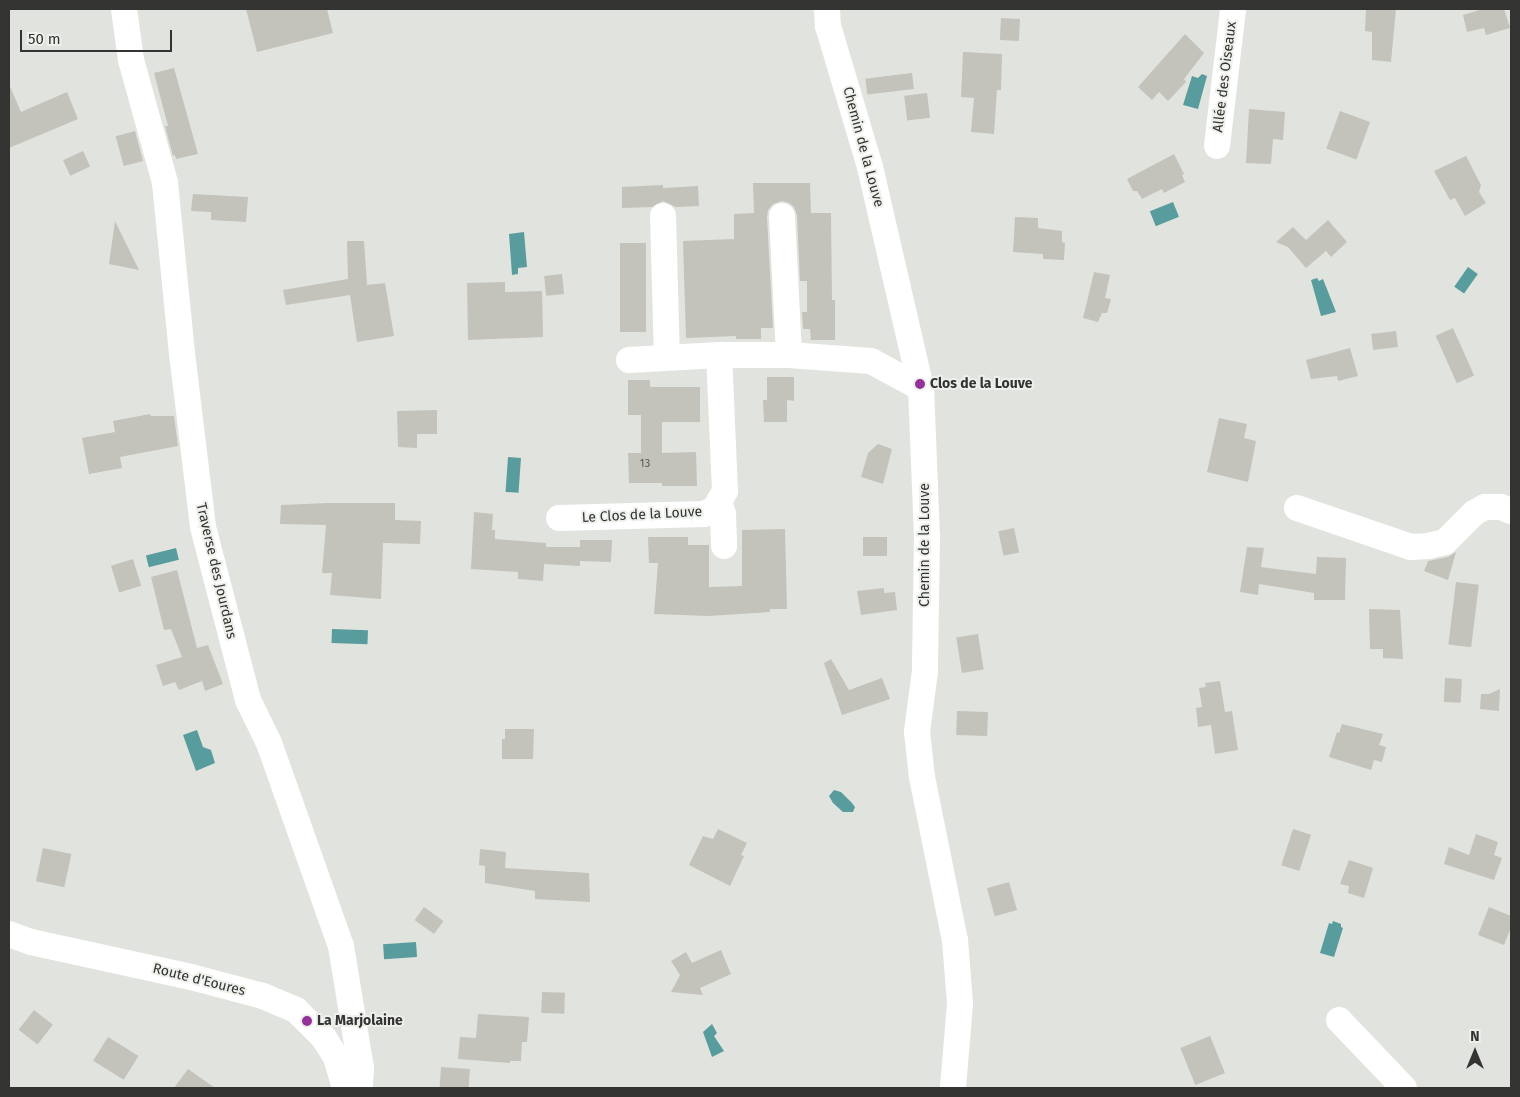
<!DOCTYPE html>
<meta charset="utf-8">
<style>
body{margin:0}
#map{position:relative;width:1520px;height:1097px;overflow:hidden;background:#e1e4de;font-family:"Fira Sans",sans-serif}
div>[style]{position:absolute}
[style*='--x']{left:calc(var(--x)*1px);top:calc(var(--y)*1px);width:calc(var(--w)*1px);rotate:calc(var(--a)*1deg)}
.water>*{inset:0;background:#599c9d;transform-origin:0 0}
.building>*{inset:0;background:#c3c2bb;transform-origin:0 0}
.minor>*{height:26px;margin:-13px;padding:0 13px;transform-origin:13px;border-radius:13px;background:#fff}
.dots>*{width:14px;height:14px;translate:-50% -50%;box-sizing:border-box;border:2px solid #eef1eb;border-radius:50%}
span{translate:-50% -50%;white-space:nowrap;text-align:center;line-height:1.15;-webkit-text-stroke:4px #eef1eb;paint-order:stroke}
.number-label{font-size:11px;color:#575854}
.number-label span{-webkit-text-stroke-width:0}
.street-label{font-size:14px;color:#333432}
.poi-label{font-size:14px;color:#333432;font-weight:700}
.left{translate:0 -50%;text-align:left}
.frame{position:absolute;inset:0;border:10px solid #333432;pointer-events:none}
.north{position:absolute;left:1450px;top:1027px;width:50px;height:50px;-webkit-text-stroke:4px #eef1eb;paint-order:stroke;rotate:0deg;font-size:14px;font-weight:700;line-height:20px;text-align:center;color:#333432}
.north::after{content:'';display:block;margin:auto;width:18px;height:22px;background:#333432;clip-path:polygon(50% 0,100% 100%,50% 72%,0 100%)}
.scale{position:absolute;left:20px;top:30px;width:152px;height:22px;box-sizing:border-box;border:2px solid #333432;border-top:0;padding-left:6px;font-size:15px;line-height:18px;white-space:nowrap;color:#333432;-webkit-text-stroke:4px #eef1eb;paint-order:stroke}
</style>
<div id="map">
<div class="water">
<div style="clip-path:polygon(1202px 74px,1207px 76px,1198px 109px,1183px 105px,1192px 76px,1198px 78px)"></div>
<div style="left:1173px;top:202px;width:16px;height:25px;rotate:68deg"></div>
<div style="clip-path:polygon(524px 232px,527px 267px,518px 268px,518px 274px,512px 275px,509px 234px)"></div>
<div style="left:1468px;top:267px;width:12px;height:24px;rotate:35deg"></div>
<div style="clip-path:polygon(1317px 278px,1319px 281px,1323px 279px,1336px 312px,1321px 316px,1311px 280px)"></div>
<div style="left:508px;top:457px;width:13px;height:35px;rotate:4deg"></div>
<div style="left:176px;top:548px;width:12px;height:31px;rotate:76deg"></div>
<div style="left:332px;top:629px;width:36px;height:14px;rotate:2deg"></div>
<div style="clip-path:polygon(197px 730px,203px 747px,211px 750px,215px 763px,196px 771px,183px 735px)"></div>
<div style="clip-path:polygon(834px 790px,841px 792px,852px 803px,855px 807px,853px 812px,843px 812px,833px 803px,829px 796px)"></div>
<div style="clip-path:polygon(1333px 921px,1341px 924px,1341px 927px,1343px 928px,1334px 957px,1320px 953px,1329px 923px,1332px 924px)"></div>
<div style="left:416px;top:942px;width:15px;height:33px;rotate:86deg"></div>
<div style="clip-path:polygon(712px 1024px,717px 1033px,714px 1036px,724px 1051px,712px 1057px,703px 1032px)"></div>
</div>
<div class="building">
<div style="clip-path:polygon(246px 9px,327px 9px,333px 33px,257px 52px)"></div>
<div style="clip-path:polygon(1366px 9px,1396px 9px,1391px 62px,1372px 60px,1372px 32px,1365px 31px)"></div>
<div style="clip-path:polygon(1483px 9px,1504px 9px,1510px 28px,1486px 35px,1484px 28px,1467px 32px,1463px 15px)"></div>
<div style="left:1001px;top:18px;width:19px;height:22px;rotate:3deg"></div>
<div style="clip-path:polygon(1185px 34px,1204px 53px,1184px 79px,1186px 82px,1168px 101px,1159px 92px,1152px 100px,1138px 87px)"></div>
<div style="clip-path:polygon(963px 52px,1002px 54px,1001px 90px,997px 90px,994px 134px,971px 132px,974px 98px,961px 97px)"></div>
<div style="clip-path:polygon(174px 68px,198px 154px,176px 159px,175px 155px,173px 156px,165px 126px,168px 126px,154px 73px)"></div>
<div style="left:912px;top:73px;width:16px;height:47px;rotate:83deg"></div>
<div style="clip-path:polygon(9px 84px,21px 112px,67px 92px,78px 119px,9px 148px)"></div>
<div style="left:927px;top:93px;width:25px;height:23px;rotate:83deg"></div>
<div style="clip-path:polygon(1249px 109px,1285px 112px,1283px 140px,1273px 139px,1271px 164px,1246px 163px)"></div>
<div style="left:1340px;top:111px;width:32px;height:40px;rotate:20deg"></div>
<div style="left:135px;top:131px;width:31px;height:20px;rotate:75deg"></div>
<div style="left:83px;top:151px;width:17px;height:22px;rotate:65deg"></div>
<div style="clip-path:polygon(1174px 154px,1184px 174px,1182px 175px,1185px 182px,1164px 193px,1162px 189px,1142px 199px,1137px 191px,1133px 191px,1127px 179px)"></div>
<div style="clip-path:polygon(1466px 156px,1481px 185px,1479px 192px,1486px 203px,1465px 216px,1455px 198px,1450px 200px,1434px 171px)"></div>
<div style="clip-path:polygon(753px 183px,810px 183px,811px 213px,831px 213px,832px 300px,835px 300px,835px 340px,811px 340px,810px 329px,803px 329px,802px 312px,807px 312px,807px 281px,800px 281px,797px 215px,794px 207px,789px 203px,782px 201px,773px 204px,768px 210px,767px 217px,773px 328px,761px 328px,761px 339px,736px 339px,736px 336px,686px 338px,683px 241px,734px 239px,734px 214px,754px 213px)"></div>
<div style="clip-path:polygon(663px 185px,663px 188px,698px 186px,699px 206px,676px 207px,663px 201px,652px 207px,622px 208px,622px 187px)"></div>
<div style="clip-path:polygon(193px 194px,248px 197px,246px 222px,211px 220px,211px 212px,191px 211px)"></div>
<div style="clip-path:polygon(1015px 217px,1038px 218px,1038px 228px,1062px 231px,1062px 242px,1065px 243px,1064px 260px,1043px 259px,1043px 254px,1013px 252px)"></div>
<div style="clip-path:polygon(1328px 220px,1347px 242px,1331px 257px,1326px 251px,1306px 268px,1288px 247px,1276px 242px,1293px 227px,1306px 240px)"></div>
<div style="clip-path:polygon(115px 221px,139px 270px,109px 264px)"></div>
<div style="clip-path:polygon(347px 241px,364px 241px,367px 285px,385px 283px,394px 336px,357px 342px,350px 295px,286px 305px,283px 290px,348px 279px)"></div>
<div style="left:620px;top:243px;width:26px;height:89px"></div>
<div style="clip-path:polygon(1094px 272px,1110px 275px,1105px 298px,1111px 299px,1107px 313px,1102px 313px,1098px 322px,1083px 318px)"></div>
<div style="left:562px;top:274px;width:20px;height:18px;rotate:84deg"></div>
<div style="clip-path:polygon(505px 282px,505px 292px,542px 291px,543px 337px,468px 340px,467px 283px)"></div>
<div style="left:1453px;top:328px;width:52px;height:19px;rotate:66deg"></div>
<div style="left:1396px;top:331px;width:16px;height:25px;rotate:83deg"></div>
<div style="clip-path:polygon(1350px 348px,1358px 376px,1338px 381px,1337px 376px,1311px 379px,1306px 360px)"></div>
<div style="clip-path:polygon(767px 377px,794px 377px,794px 401px,787px 400px,787px 422px,764px 422px,763px 400px,767px 400px)"></div>
<div style="clip-path:polygon(628px 380px,650px 380px,650px 387px,700px 387px,700px 422px,662px 422px,662px 453px,696px 452px,697px 486px,662px 486px,662px 483px,629px 483px,628px 453px,641px 453px,641px 415px,628px 415px)"></div>
<div style="clip-path:polygon(437px 410px,437px 434px,417px 434px,417px 448px,398px 447px,397px 411px)"></div>
<div style="clip-path:polygon(150px 414px,151px 416px,174px 416px,178px 446px,120px 457px,122px 468px,89px 474px,82px 438px,115px 432px,113px 421px)"></div>
<div style="clip-path:polygon(1219px 418px,1247px 424px,1244px 438px,1256px 441px,1248px 482px,1207px 472px)"></div>
<div style="clip-path:polygon(878px 444px,892px 449px,883px 484px,861px 477px,868px 453px)"></div>
<div style="clip-path:polygon(328px 503px,395px 503px,395px 520px,421px 521px,420px 544px,383px 543px,381px 599px,330px 595px,332px 573px,322px 573px,326px 525px,280px 524px,281px 505px)"></div>
<div style="clip-path:polygon(474px 512px,493px 514px,492px 530px,495px 530px,495px 539px,546px 543px,546px 547px,580px 547px,580px 540px,612px 540px,611px 562px,580px 561px,580px 566px,544px 564px,543px 581px,518px 579px,518px 572px,471px 569px)"></div>
<div style="left:1014px;top:528px;width:25px;height:16px;rotate:78deg"></div>
<div style="clip-path:polygon(785px 529px,787px 609px,770px 609px,770px 612px,708px 616px,654px 614px,658px 563px,649px 563px,648px 537px,688px 537px,688px 545px,709px 545px,709px 587px,742px 586px,742px 530px)"></div>
<div style="left:863px;top:537px;width:24px;height:19px"></div>
<div style="clip-path:polygon(1247px 547px,1264px 548px,1261px 567px,1316px 574px,1317px 557px,1346px 558px,1345px 600px,1314px 600px,1314px 593px,1259px 584px,1258px 595px,1240px 592px)"></div>
<div style="clip-path:polygon(1456px 552px,1448px 580px,1424px 571px,1428px 561px,1448px 557px)"></div>
<div style="left:133px;top:559px;width:28px;height:23px;rotate:73deg"></div>
<div style="clip-path:polygon(177px 570px,197px 648px,208px 645px,223px 684px,205px 691px,202px 681px,179px 690px,175px 682px,163px 686px,156px 665px,182px 657px,171px 629px,164px 630px,151px 577px)"></div>
<div style="left:1456px;top:582px;width:23px;height:63px;rotate:7deg"></div>
<div style="clip-path:polygon(884px 588px,884px 593px,895px 592px,897px 610px,861px 615px,857px 591px)"></div>
<div style="clip-path:polygon(1369px 609px,1400px 610px,1403px 659px,1383px 658px,1383px 649px,1370px 649px)"></div>
<div style="left:978px;top:634px;width:36px;height:22px;rotate:81deg"></div>
<div style="clip-path:polygon(831px 659px,849px 690px,882px 678px,890px 699px,842px 715px,824px 663px)"></div>
<div style="left:1445px;top:678px;width:17px;height:24px;rotate:3deg"></div>
<div style="clip-path:polygon(1220px 681px,1225px 712px,1232px 711px,1238px 750px,1215px 754px,1211px 725px,1198px 727px,1196px 708px,1202px 707px,1199px 688px,1206px 687px,1205px 683px)"></div>
<div style="clip-path:polygon(1500px 689px,1499px 711px,1480px 709px,1481px 694px,1489px 694px)"></div>
<div style="left:957px;top:711px;width:31px;height:24px;rotate:2deg"></div>
<div style="clip-path:polygon(1342px 724px,1383px 734px,1379px 745px,1386px 747px,1382px 762px,1374px 760px,1371px 770px,1329px 757px,1337px 732px,1339px 733px)"></div>
<div style="clip-path:polygon(505px 729px,534px 729px,533px 759px,502px 759px,502px 739px,505px 739px)"></div>
<div style="clip-path:polygon(718px 829px,747px 843px,741px 855px,744px 856px,730px 886px,689px 865px,703px 836px,713px 839px)"></div>
<div style="left:1293px;top:829px;width:19px;height:38px;rotate:18deg"></div>
<div style="clip-path:polygon(1476px 834px,1498px 842px,1494px 855px,1502px 858px,1494px 880px,1444px 864px,1449px 847px,1469px 855px)"></div>
<div style="left:43px;top:848px;width:29px;height:34px;rotate:12deg"></div>
<div style="clip-path:polygon(480px 849px,506px 852px,505px 868px,589px 873px,590px 902px,535px 899px,535px 891px,485px 883px,485px 866px,479px 865px)"></div>
<div style="clip-path:polygon(1349px 860px,1373px 868px,1364px 898px,1348px 893px,1349px 886px,1340px 884px)"></div>
<div style="left:1009px;top:882px;width:29px;height:23px;rotate:74deg"></div>
<div style="left:424px;top:907px;width:24px;height:16px;rotate:36deg"></div>
<div style="clip-path:polygon(1489px 907px,1511px 916px,1511px 927px,1504px 945px,1478px 935px)"></div>
<div style="clip-path:polygon(721px 950px,731px 974px,700px 988px,703px 995px,671px 992px,680px 975px,671px 961px,686px 952px,692px 963px)"></div>
<div style="left:542px;top:992px;width:23px;height:21px;rotate:2deg"></div>
<div style="left:34px;top:1010px;width:24px;height:25px;rotate:38deg"></div>
<div style="clip-path:polygon(478px 1014px,529px 1017px,527px 1042px,522px 1042px,521px 1061px,510px 1061px,510px 1063px,458px 1059px,460px 1037px,476px 1038px)"></div>
<div style="left:1210px;top:1036px;width:40px;height:32px;rotate:68deg"></div>
<div style="left:108px;top:1037px;width:36px;height:28px;rotate:32deg"></div>
<div style="left:441px;top:1067px;width:29px;height:21px;rotate:4deg"></div>
<div style="clip-path:polygon(188px 1069px,215px 1088px,174px 1088px)"></div>
</div>
<div class="minor">
<div style="--x:124;--y:9;--w:51;--a:82.2"></div>
<div style="--x:131;--y:60;--w:128;--a:74.5"></div>
<div style="--x:165;--y:183;--w:171;--a:84.3"></div>
<div style="--x:182;--y:353;--w:175;--a:83.1"></div>
<div style="--x:203;--y:527;--w:179;--a:75.4"></div>
<div style="--x:248;--y:700;--w:48;--a:64"></div>
<div style="--x:269;--y:743;--w:215;--a:70.5"></div>
<div style="--x:341;--y:946;--w:124;--a:80.7"></div>
<div style="--x:361;--y:1068;--w:16;--a:94"></div>
<div style="--x:360;--y:1084;--w:6;--a:135"></div>
<div style="--x:827;--y:9;--w:17;--a:87"></div>
<div style="--x:828;--y:26;--w:147;--a:73.4"></div>
<div style="--x:870;--y:167;--w:227;--a:77"></div>
<div style="--x:921;--y:388;--w:149;--a:87.7"></div>
<div style="--x:927;--y:537;--w:134;--a:90.9"></div>
<div style="--x:925;--y:671;--w:62;--a:97.5"></div>
<div style="--x:917;--y:732;--w:45;--a:83.7"></div>
<div style="--x:922;--y:777;--w:166;--a:78.6"></div>
<div style="--x:955;--y:940;--w:64;--a:85.5"></div>
<div style="--x:960;--y:1004;--w:84;--a:94.8"></div>
<div style="--x:1217;--y:146;--w:138;--a:-83.3"></div>
<div style="--x:663;--y:216;--w:141;--a:88.4"></div>
<div style="--x:782;--y:216;--w:139;--a:87.1"></div>
<div style="--x:629;--y:360;--w:90;--a:-3.2"></div>
<div style="--x:719;--y:355;--w:70;--a:0"></div>
<div style="--x:789;--y:355;--w:82;--a:4.2"></div>
<div style="--x:871;--y:361;--w:57;--a:28.4"></div>
<div style="--x:719;--y:501;--w:14;--a:73"></div>
<div style="--x:723;--y:514;--w:32;--a:88"></div>
<div style="--x:1297;--y:508;--w:120;--a:18.9"></div>
<div style="--x:1411;--y:547;--w:17;--a:-3"></div>
<div style="--x:1428;--y:546;--w:17;--a:-13"></div>
<div style="--x:1445;--y:542;--w:41;--a:-45"></div>
<div style="--x:1474;--y:513;--w:13;--a:-29"></div>
<div style="--x:1485;--y:507;--w:16;--a:0"></div>
<div style="--x:1501;--y:507;--w:11;--a:22"></div>
<div style="--x:559;--y:518;--w:145;--a:-1.6"></div>
<div style="--x:704;--y:514;--w:12;--a:-24"></div>
<div style="--x:715;--y:509;--w:21;--a:-61"></div>
<div style="--x:725;--y:491;--w:136;--a:-92.5"></div>
<div style="--x:9;--y:934;--w:23;--a:20"></div>
<div style="--x:31;--y:942;--w:164;--a:12.3"></div>
<div style="--x:191;--y:977;--w:74;--a:14.8"></div>
<div style="--x:263;--y:996;--w:36;--a:23"></div>
<div style="--x:296;--y:1010;--w:40;--a:45"></div>
<div style="--x:324;--y:1038;--w:22;--a:58"></div>
<div style="--x:336;--y:1057;--w:32;--a:74"></div>
<div style="--x:1339;--y:1020;--w:94;--a:46.3"></div>
</div>
<div class="dots">
<div style="left:920px;top:384px;background:#953299"></div>
<div style="left:307px;top:1021px;background:#953299"></div>
</div>
<div class="number-label">
<span style="left:645px;top:464px">13</span>
</div>
<div class="street-label">
<span style="left:1225px;top:77px;rotate:-83deg">Allée des Oiseaux</span>
<span style="left:863px;top:147px;rotate:75deg">Chemin de la Louve</span>
<span style="left:642px;top:515px;rotate:-3deg">Le Clos de la Louve</span>
<span style="left:925px;top:545px;rotate:-90deg">Chemin de la Louve</span>
<span style="left:216px;top:571px;rotate:77deg">Traverse des Jourdans</span>
<span style="left:199px;top:980px;rotate:14deg">Route d'Eoures</span>
</div>
<div class="poi-label">
<span class="left" style="left:930px;top:384px">Clos de la Louve</span>
<span class="left" style="left:317px;top:1021px">La Marjolaine</span>
</div>
<div class="frame"></div>
<div class="north">N</div>
<div class="scale">50 m</div>
</div>
